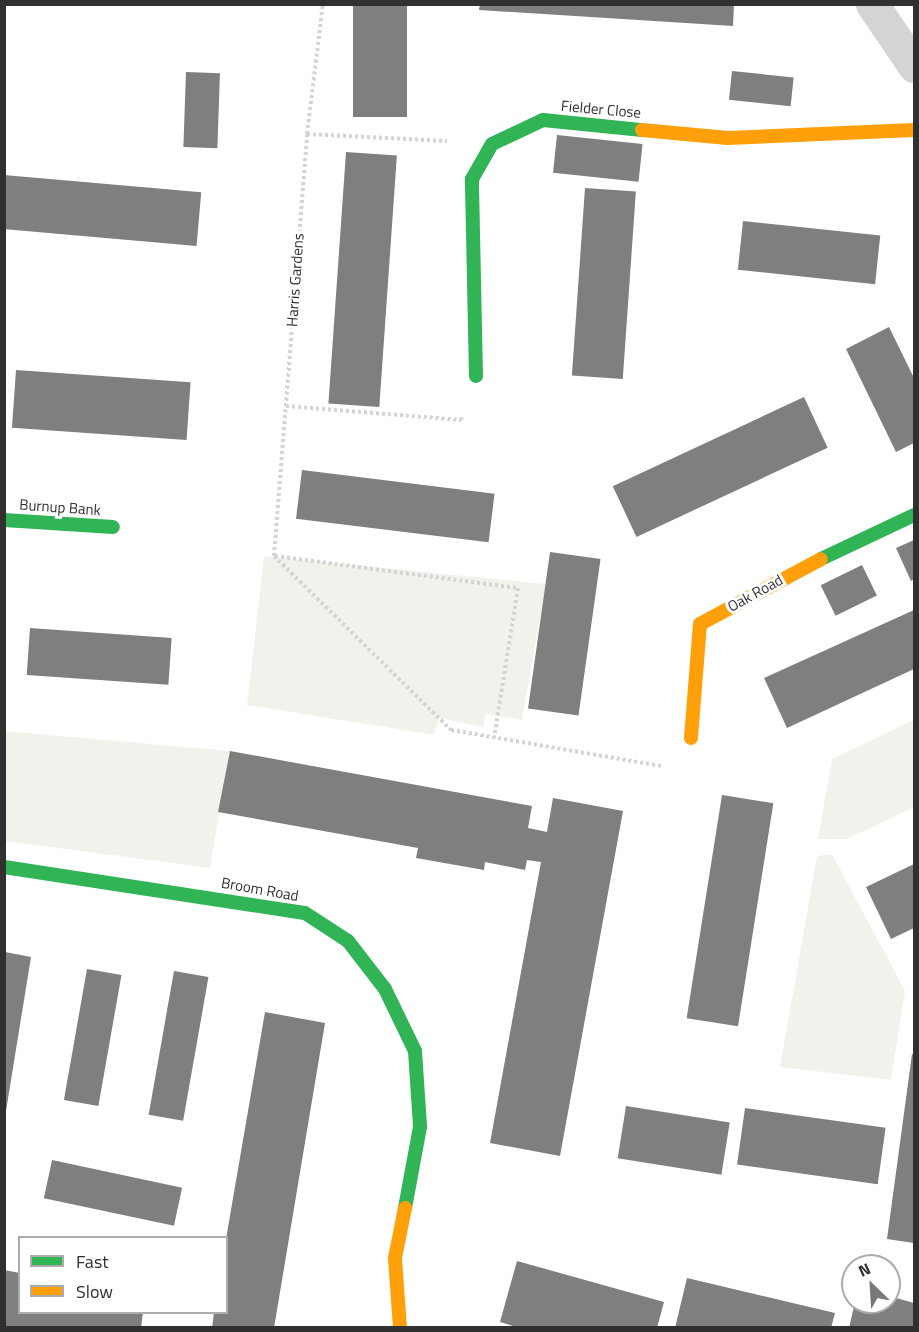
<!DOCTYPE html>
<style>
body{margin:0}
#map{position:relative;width:919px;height:1332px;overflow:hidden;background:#fff;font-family:"Titillium Web",sans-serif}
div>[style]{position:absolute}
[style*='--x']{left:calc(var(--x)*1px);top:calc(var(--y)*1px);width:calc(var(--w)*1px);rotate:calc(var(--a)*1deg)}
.green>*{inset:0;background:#f0f3ec}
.building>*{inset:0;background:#7f7f7f;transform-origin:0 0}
.path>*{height:4px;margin-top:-2px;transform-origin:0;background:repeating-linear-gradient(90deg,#d4d4d4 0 3px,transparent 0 6px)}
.street>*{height:33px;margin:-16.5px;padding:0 16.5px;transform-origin:16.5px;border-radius:16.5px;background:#d4d4d4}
.fast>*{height:14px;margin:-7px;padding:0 7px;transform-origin:7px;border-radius:7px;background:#30b455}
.slow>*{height:14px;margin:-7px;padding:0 7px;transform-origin:7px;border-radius:7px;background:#ff9f0a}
span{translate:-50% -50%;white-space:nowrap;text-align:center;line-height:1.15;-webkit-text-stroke:6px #fff;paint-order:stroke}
.street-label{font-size:15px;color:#303030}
.frame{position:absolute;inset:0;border:6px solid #303030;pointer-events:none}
.legend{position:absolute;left:18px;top:1236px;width:210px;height:78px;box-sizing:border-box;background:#fff;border:2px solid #acacac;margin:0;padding:8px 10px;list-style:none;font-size:18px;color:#303030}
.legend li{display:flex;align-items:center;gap:12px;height:30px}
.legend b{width:30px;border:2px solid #acacac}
.north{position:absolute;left:841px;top:1254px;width:60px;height:60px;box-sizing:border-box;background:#fff;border:2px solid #acacac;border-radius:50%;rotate:335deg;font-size:16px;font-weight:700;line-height:24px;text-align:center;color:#303030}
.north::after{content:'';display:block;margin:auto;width:21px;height:27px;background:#787878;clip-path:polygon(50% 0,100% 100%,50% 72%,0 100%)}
</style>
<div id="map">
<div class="green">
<div style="clip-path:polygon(264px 556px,546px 584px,522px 720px,486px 714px,483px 727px,439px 718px,434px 735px,247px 705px)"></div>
<div style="clip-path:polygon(914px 720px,914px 807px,847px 839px,818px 839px,832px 759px)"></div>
<div style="clip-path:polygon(4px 731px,230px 751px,210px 868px,5px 841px)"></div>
<div style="clip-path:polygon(832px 854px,905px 991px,891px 1080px,780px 1067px,817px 856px)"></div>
</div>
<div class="building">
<div style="left:353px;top:4px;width:54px;height:113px"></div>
<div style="clip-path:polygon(480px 4px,734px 4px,733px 26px,479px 10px)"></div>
<div style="left:732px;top:71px;width:62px;height:29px;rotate:6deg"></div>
<div style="left:186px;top:72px;width:34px;height:75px;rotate:2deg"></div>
<div style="left:557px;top:135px;width:86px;height:38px;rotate:6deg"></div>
<div style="left:346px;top:152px;width:51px;height:252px;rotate:4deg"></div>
<div style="left:4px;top:175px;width:198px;height:54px;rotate:5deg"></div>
<div style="left:585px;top:188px;width:51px;height:188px;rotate:4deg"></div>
<div style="left:743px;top:221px;width:138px;height:49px;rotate:6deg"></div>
<div style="clip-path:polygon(889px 327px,914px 378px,914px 443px,896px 452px,846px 349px)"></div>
<div style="left:16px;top:370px;width:175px;height:58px;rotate:4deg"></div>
<div style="left:804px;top:397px;width:56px;height:211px;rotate:65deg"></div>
<div style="left:302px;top:470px;width:194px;height:49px;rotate:7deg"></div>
<div style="clip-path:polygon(914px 540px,914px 579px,911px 581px,896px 548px)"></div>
<div style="left:550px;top:552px;width:51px;height:158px;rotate:8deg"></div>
<div style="left:862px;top:565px;width:34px;height:46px;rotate:64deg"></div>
<div style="clip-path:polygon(914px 610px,914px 669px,787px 728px,764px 678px)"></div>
<div style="left:30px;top:628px;width:142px;height:47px;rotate:4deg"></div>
<div style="clip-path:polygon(230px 751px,532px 806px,528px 828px,547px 832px,553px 798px,623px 811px,560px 1156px,490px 1143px,541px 862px,527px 860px,525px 870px,485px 862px,484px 870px,416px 858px,418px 848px,218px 812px)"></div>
<div style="left:722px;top:795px;width:52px;height:226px;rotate:9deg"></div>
<div style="clip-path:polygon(914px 864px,914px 928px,891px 939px,866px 887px)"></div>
<div style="clip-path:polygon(5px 952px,31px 957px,6px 1111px,5px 1110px)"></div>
<div style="left:87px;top:969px;width:35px;height:133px;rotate:10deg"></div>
<div style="left:174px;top:971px;width:35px;height:146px;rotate:10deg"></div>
<div style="clip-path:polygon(265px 1012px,325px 1023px,274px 1328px,212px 1328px,214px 1312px,226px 1312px,226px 1239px)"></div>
<div style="clip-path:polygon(912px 1054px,914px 1054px,914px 1243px,887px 1239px)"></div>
<div style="left:626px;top:1106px;width:105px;height:53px;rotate:9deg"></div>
<div style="left:745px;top:1108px;width:142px;height:57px;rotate:8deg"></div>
<div style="left:52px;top:1160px;width:133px;height:39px;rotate:12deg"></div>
<div style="clip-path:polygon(517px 1261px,664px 1302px,657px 1328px,520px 1328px,500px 1322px)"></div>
<div style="clip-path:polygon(4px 1270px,20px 1273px,20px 1312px,143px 1312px,141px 1328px,4px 1328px)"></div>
<div style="clip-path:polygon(687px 1278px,835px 1313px,831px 1328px,675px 1328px)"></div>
<div style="clip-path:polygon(889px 1296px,914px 1303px,914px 1328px,849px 1328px,855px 1302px,889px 1302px)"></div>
</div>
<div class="path">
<div style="--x:307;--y:134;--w:140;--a:2.9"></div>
<div style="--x:286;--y:406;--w:176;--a:4.6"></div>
<div style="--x:461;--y:420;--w:6;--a:-72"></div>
<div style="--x:274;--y:556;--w:423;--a:-85.5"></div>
<div style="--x:307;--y:134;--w:131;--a:-83"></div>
<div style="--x:274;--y:556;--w:248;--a:44.5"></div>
<div style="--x:451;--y:730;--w:213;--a:9.7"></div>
<div style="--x:275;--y:556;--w:245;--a:7.5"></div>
<div style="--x:518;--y:588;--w:152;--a:99.1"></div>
</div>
<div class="street">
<div style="--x:872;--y:4;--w:75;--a:55.9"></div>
</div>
<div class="fast">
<div style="--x:476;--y:376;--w:197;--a:-91.2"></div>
<div style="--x:472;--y:179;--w:40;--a:-60.3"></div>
<div style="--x:492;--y:144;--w:56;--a:-25.2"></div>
<div style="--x:543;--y:120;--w:100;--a:5.8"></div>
<div style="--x:4;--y:520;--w:109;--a:3.7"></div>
<div style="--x:821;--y:559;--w:103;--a:-25.3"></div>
<div style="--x:4;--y:867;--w:304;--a:8.7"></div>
<div style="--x:305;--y:913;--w:51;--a:33.1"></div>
<div style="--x:348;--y:941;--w:61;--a:52.4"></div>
<div style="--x:385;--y:989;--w:69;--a:64.2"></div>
<div style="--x:415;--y:1051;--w:76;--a:86.2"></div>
<div style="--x:420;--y:1127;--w:82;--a:100.5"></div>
</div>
<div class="slow">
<div style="--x:642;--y:130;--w:86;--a:5.3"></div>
<div style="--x:728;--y:138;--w:186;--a:-2.5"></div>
<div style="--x:691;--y:738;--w:114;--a:-85.5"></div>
<div style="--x:700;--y:624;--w:137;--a:-28.2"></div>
<div style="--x:400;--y:1328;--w:70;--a:-94.1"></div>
<div style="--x:395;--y:1258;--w:51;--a:-78.7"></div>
</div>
<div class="street-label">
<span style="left:601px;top:109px;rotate:5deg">Fielder Close</span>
<span style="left:295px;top:280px;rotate:-86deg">Harris Gardens</span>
<span style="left:60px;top:507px;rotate:4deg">Burnup Bank</span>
<span style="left:755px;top:593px;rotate:-29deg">Oak Road</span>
<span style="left:260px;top:889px;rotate:10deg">Broom Road</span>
</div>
<div class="frame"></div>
<ul class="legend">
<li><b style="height:8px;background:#30b455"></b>Fast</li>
<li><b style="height:8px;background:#ff9f0a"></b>Slow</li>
</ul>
<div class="north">N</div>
</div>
